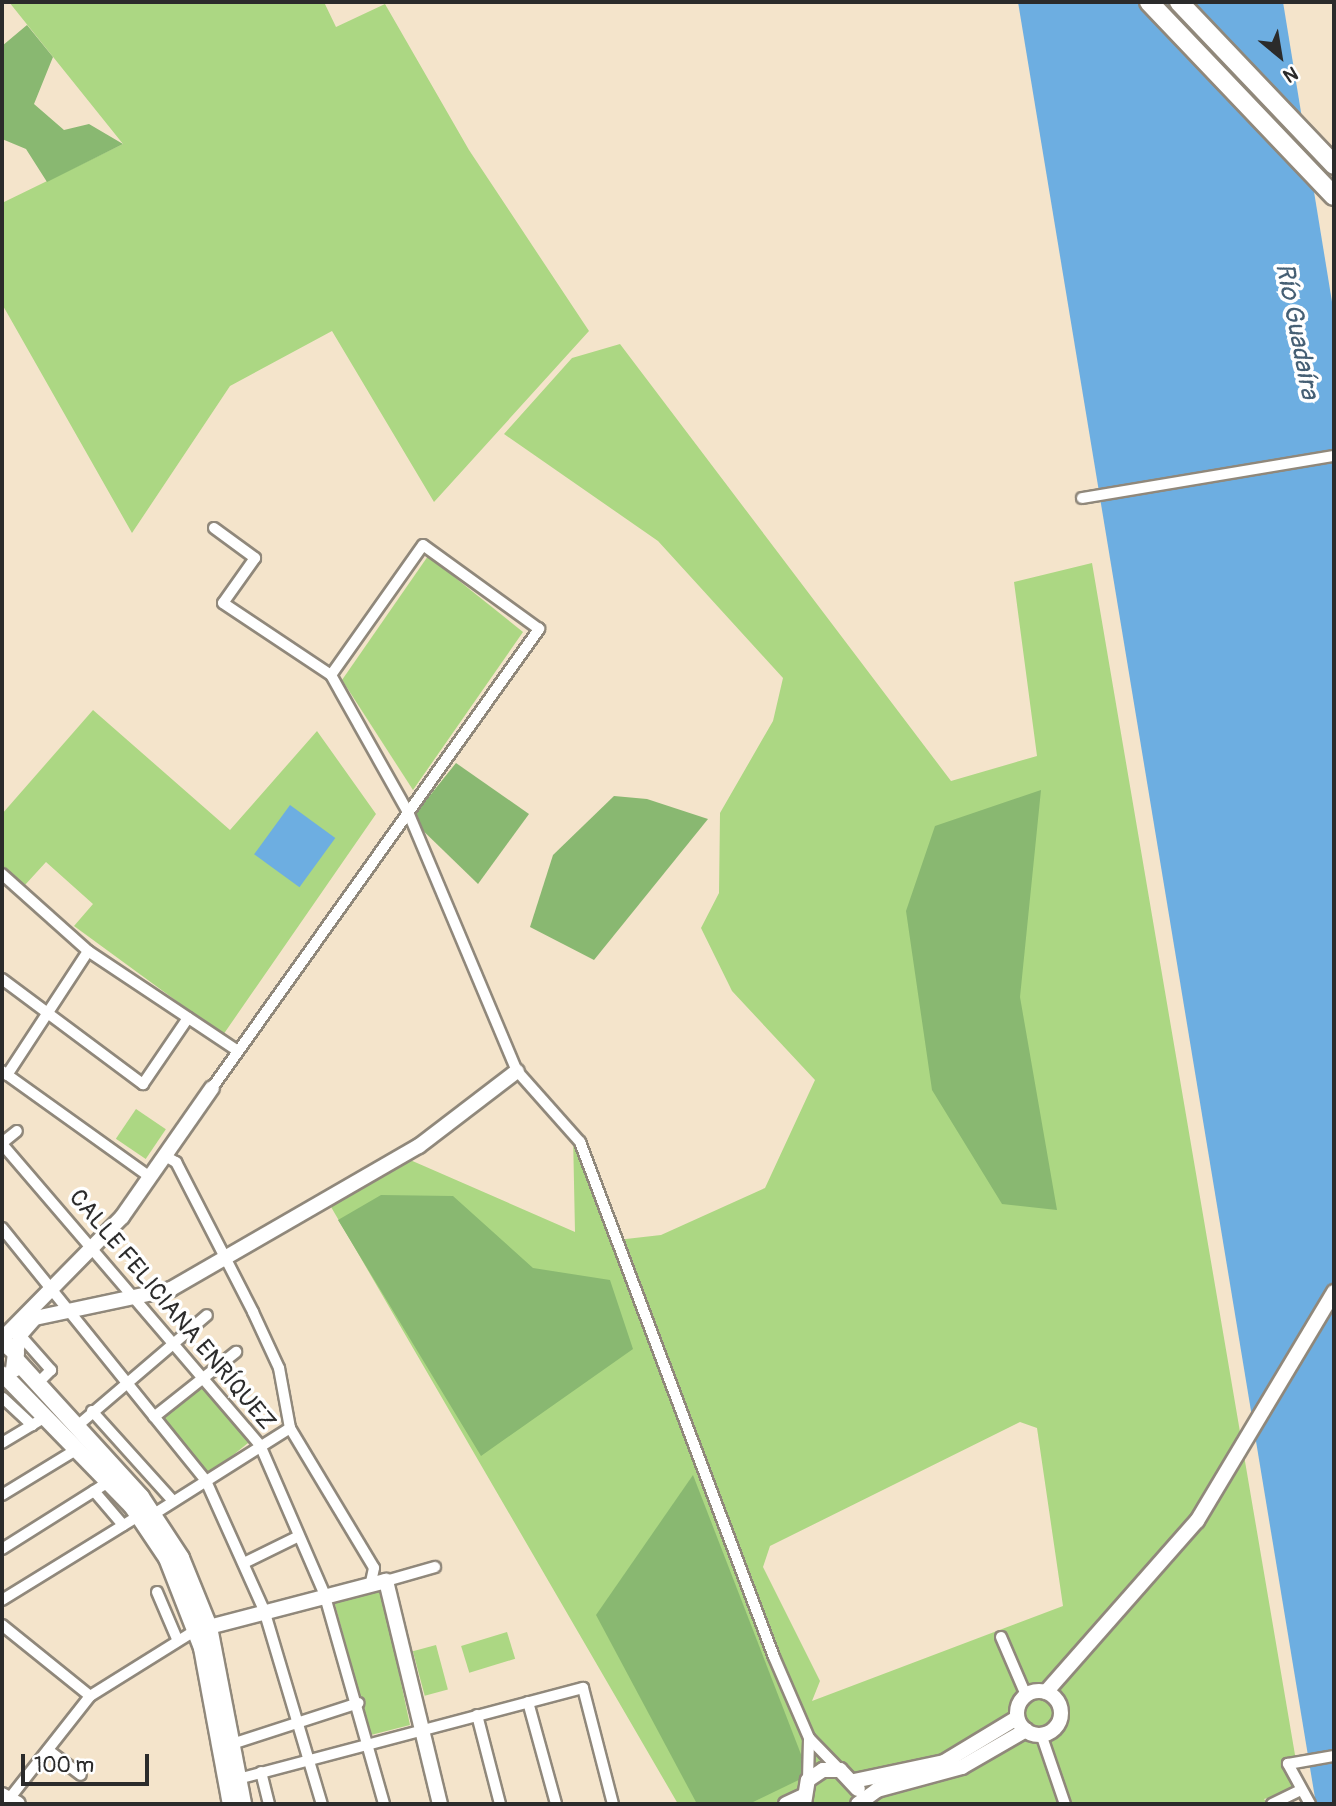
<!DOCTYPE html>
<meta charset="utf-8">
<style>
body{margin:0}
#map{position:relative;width:1336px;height:1806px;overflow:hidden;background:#f4e4cb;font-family:Pangolin,sans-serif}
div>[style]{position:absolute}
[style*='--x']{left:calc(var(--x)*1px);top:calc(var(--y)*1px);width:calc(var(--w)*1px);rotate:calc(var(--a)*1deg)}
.green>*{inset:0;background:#acd783;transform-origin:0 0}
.forest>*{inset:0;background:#89b871}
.water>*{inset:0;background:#6daee1;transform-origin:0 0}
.roads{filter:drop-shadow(2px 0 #90887b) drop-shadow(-2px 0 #90887b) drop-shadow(0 2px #90887b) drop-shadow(0 -2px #90887b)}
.street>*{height:10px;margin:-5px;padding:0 5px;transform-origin:5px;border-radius:5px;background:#fff}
.secondary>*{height:14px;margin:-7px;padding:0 7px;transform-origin:7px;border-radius:7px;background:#fff}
.secondary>.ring{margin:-7px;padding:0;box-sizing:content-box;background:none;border:14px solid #fff;border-radius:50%}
.primary>*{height:16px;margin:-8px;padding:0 8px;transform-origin:8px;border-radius:8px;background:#fff}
.highway>*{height:18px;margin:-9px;padding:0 9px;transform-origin:9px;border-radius:9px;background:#fff}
span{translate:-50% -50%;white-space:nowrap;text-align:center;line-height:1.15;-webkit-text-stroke:7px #fff;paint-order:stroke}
.street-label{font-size:24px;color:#2b2b2b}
.water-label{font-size:26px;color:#455f74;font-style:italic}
.frame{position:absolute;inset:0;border:4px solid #2b2b2b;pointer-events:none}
.north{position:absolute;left:1245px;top:21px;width:70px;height:70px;-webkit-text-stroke:5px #fff;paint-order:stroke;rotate:150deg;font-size:19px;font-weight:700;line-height:28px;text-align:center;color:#2b2b2b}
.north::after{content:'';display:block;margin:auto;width:24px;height:32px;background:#2b2b2b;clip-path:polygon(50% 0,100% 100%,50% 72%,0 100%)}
.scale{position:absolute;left:21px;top:1754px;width:128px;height:32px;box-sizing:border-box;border:4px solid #2b2b2b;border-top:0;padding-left:9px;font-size:21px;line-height:24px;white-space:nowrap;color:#2b2b2b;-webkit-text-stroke:5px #fff;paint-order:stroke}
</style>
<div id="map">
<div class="green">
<div style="clip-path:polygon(9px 2px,324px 2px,336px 27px,385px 4px,469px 150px,589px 331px,434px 502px,332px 331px,230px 386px,132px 533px,2px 304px,2px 203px,123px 144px)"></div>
<div style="clip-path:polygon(evenodd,620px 344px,951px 781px,1037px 756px,1014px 582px,1092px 563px,1301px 1790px,1264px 1799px,1268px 1804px,678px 1804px,327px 1200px,401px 1156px,575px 1232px,573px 1134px,617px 1240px,661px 1235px,765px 1188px,815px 1080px,732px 991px,701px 928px,719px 893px,720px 813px,773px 721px,783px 678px,658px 541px,504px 434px,572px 358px,620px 344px,1020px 1422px,1037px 1428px,1063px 1606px,812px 1701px,820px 1681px,763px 1567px,770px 1546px,1020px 1422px)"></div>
<div style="clip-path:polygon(428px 556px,523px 632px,413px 790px,342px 680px)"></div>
<div style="clip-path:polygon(93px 710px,230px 830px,317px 731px,376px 814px,223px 1035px,74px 926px,93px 904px,46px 862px,25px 885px,2px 865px,2px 814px)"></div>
<div style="left:136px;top:1109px;width:36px;height:36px;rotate:34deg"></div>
<div style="left:202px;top:1380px;width:78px;height:54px;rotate:51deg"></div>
<div style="clip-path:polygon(381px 1588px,410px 1725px,371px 1735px,332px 1594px)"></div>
<div style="left:507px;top:1632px;width:28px;height:48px;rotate:73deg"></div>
<div style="left:436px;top:1645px;width:46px;height:24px;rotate:75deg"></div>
</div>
<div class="forest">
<div style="clip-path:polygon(27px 25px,53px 57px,34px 104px,64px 130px,89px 124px,123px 144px,47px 182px,26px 149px,2px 139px,2px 46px)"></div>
<div style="clip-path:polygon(456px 763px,529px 814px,478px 884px,411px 819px)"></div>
<div style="clip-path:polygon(1041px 790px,1020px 997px,1057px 1210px,1002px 1204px,932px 1090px,906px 911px,935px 826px)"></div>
<div style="clip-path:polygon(614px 796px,647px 799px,708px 819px,594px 960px,530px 927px,553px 855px)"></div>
<div style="clip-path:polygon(381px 1195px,453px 1196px,533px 1268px,610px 1280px,633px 1349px,481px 1456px,338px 1220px)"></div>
<div style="clip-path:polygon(693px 1475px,809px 1775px,749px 1804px,697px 1804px,596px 1615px)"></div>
</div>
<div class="water">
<div style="clip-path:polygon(1018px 2px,1283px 2px,1334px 314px,1334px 1804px,1316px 1804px)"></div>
<div style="left:290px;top:805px;width:56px;height:61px;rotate:36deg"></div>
</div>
<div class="roads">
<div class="street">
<div style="--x:1082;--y:498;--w:255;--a:-9.5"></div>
<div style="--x:214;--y:528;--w:51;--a:36.2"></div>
<div style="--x:255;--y:558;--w:55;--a:125.4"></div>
<div style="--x:223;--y:603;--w:130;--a:33.7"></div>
<div style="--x:331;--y:675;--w:157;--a:60.7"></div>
<div style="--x:408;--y:812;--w:281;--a:67.2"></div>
<div style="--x:517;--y:1071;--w:95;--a:48.4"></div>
<div style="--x:580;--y:1142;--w:550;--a:69.36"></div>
<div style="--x:774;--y:1657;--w:88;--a:66.6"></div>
<div style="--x:809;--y:1738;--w:45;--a:45.9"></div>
<div style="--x:2;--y:874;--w:115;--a:41.8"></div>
<div style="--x:88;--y:951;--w:180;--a:33.7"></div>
<div style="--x:2;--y:979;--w:176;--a:36.7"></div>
<div style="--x:143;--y:1084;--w:80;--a:-55.7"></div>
<div style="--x:2;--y:1071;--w:182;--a:35.6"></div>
<div style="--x:7;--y:1075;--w:148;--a:-56.8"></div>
<div style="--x:212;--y:1088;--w:564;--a:-54.53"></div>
<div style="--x:539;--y:629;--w:143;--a:-144.1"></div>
<div style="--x:423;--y:545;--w:159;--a:125.3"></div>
<div style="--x:2;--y:1143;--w:19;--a:-39"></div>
<div style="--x:2;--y:1144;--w:396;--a:49.4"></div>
<div style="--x:260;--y:1445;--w:161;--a:66.6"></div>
<div style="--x:324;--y:1593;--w:219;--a:74.1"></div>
<div style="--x:165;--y:1156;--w:13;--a:29"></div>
<div style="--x:176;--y:1162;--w:169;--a:62.8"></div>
<div style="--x:253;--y:1312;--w:62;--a:65.1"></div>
<div style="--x:279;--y:1368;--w:61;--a:79.6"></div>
<div style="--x:290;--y:1428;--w:163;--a:59"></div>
<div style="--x:374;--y:1568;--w:14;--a:102"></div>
<div style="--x:2;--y:1228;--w:325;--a:51.1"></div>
<div style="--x:206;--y:1481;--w:141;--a:65.8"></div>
<div style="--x:264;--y:1610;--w:202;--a:73.4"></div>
<div style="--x:20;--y:1335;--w:47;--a:48.5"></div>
<div style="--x:51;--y:1370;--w:11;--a:135"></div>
<div style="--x:3;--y:1398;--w:40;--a:43"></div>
<div style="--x:92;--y:1411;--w:121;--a:48"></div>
<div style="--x:154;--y:1417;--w:105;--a:-38.4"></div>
<div style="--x:76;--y:1427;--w:172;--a:-40.5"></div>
<div style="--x:2;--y:1443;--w:52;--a:-31"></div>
<div style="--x:94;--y:1491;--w:45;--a:49.5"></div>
<div style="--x:2;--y:1495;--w:90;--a:-31.4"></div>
<div style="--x:154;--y:1514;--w:161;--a:-32.3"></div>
<div style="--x:2;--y:1549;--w:128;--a:-32.2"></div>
<div style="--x:244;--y:1563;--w:59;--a:-26.1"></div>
<div style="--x:386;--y:1581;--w:51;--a:-15.9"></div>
<div style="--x:157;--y:1592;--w:51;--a:66.9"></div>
<div style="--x:2;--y:1600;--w:162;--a:-31.6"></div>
<div style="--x:2;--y:1625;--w:113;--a:38.9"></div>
<div style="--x:1001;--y:1637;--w:63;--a:66.7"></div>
<div style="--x:528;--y:1702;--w:106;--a:74.6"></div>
<div style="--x:477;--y:1715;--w:92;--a:75.5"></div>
<div style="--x:1041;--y:1734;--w:74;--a:71.1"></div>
<div style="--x:232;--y:1744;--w:133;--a:-18"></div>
<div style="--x:48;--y:1750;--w:41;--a:37.1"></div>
<div style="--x:261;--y:1772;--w:33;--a:76"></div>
<div style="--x:238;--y:1779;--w:357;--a:-14.8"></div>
<div style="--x:583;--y:1688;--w:120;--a:75.5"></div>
<div style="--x:808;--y:1780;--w:42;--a:-88.6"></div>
<div style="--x:9;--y:1799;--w:131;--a:-51.8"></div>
<div style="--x:90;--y:1696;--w:125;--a:-31.9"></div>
<div style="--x:1272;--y:1804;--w:32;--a:-26"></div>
<div style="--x:1310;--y:1804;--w:46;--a:-118.8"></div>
<div style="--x:1288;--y:1764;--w:47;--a:-9.9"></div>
</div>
<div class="secondary">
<div style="--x:2;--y:1339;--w:171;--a:-45.5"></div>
<div style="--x:122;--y:1217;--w:157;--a:-55.1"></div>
<div style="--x:16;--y:1353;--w:18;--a:-77"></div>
<div style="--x:20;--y:1335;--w:23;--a:-49"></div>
<div style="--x:35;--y:1318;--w:139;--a:-12"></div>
<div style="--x:171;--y:1289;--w:286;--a:-30"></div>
<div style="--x:419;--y:1146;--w:123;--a:-37.4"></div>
<div style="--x:209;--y:1627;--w:183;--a:-14.6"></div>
<div style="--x:386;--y:1581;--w:229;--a:76.4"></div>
<div class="ring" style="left:1017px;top:1691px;width:30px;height:30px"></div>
<div style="--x:1046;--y:1692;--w:228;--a:-48.6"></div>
<div style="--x:1197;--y:1521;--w:267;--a:-59.1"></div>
<div style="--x:854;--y:1781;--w:92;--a:-11.9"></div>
<div style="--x:944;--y:1762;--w:85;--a:-31.1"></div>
<div style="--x:2;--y:1795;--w:18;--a:29"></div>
<div style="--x:786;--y:1804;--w:19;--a:-25"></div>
<div style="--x:804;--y:1804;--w:24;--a:-81"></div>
<div style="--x:808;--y:1780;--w:18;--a:-34"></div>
<div style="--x:823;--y:1770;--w:17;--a:0"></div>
<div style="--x:840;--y:1770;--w:26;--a:47"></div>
<div style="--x:858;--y:1804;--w:24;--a:-36"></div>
<div style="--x:877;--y:1790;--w:88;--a:-15.1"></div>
<div style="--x:962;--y:1767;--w:74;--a:-30"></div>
</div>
<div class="primary">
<div style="--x:2;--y:1341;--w:18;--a:41"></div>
<div style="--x:16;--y:1353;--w:16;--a:97"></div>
<div style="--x:17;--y:1361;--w:184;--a:47.6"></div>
<div style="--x:141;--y:1497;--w:73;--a:56.7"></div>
<div style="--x:181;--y:1558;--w:74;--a:67.9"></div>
<div style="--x:209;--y:1627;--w:180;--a:79.1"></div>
<div style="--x:4;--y:1375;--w:183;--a:45.7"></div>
<div style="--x:132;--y:1506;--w:63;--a:56.1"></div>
<div style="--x:167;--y:1558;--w:97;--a:68.7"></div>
<div style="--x:202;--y:1648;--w:159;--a:79.5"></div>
</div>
<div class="highway">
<div style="--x:1149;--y:2;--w:268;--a:46.4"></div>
<div style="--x:1179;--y:2;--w:225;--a:46.4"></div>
</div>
</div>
<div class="street-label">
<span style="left:172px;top:1310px;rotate:50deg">CALLE FELICIANA ENRÍQUEZ</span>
</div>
<div class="water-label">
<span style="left:1296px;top:331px;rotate:79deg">Río Guadaíra</span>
</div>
<div class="frame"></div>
<div class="north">N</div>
<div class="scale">100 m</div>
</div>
